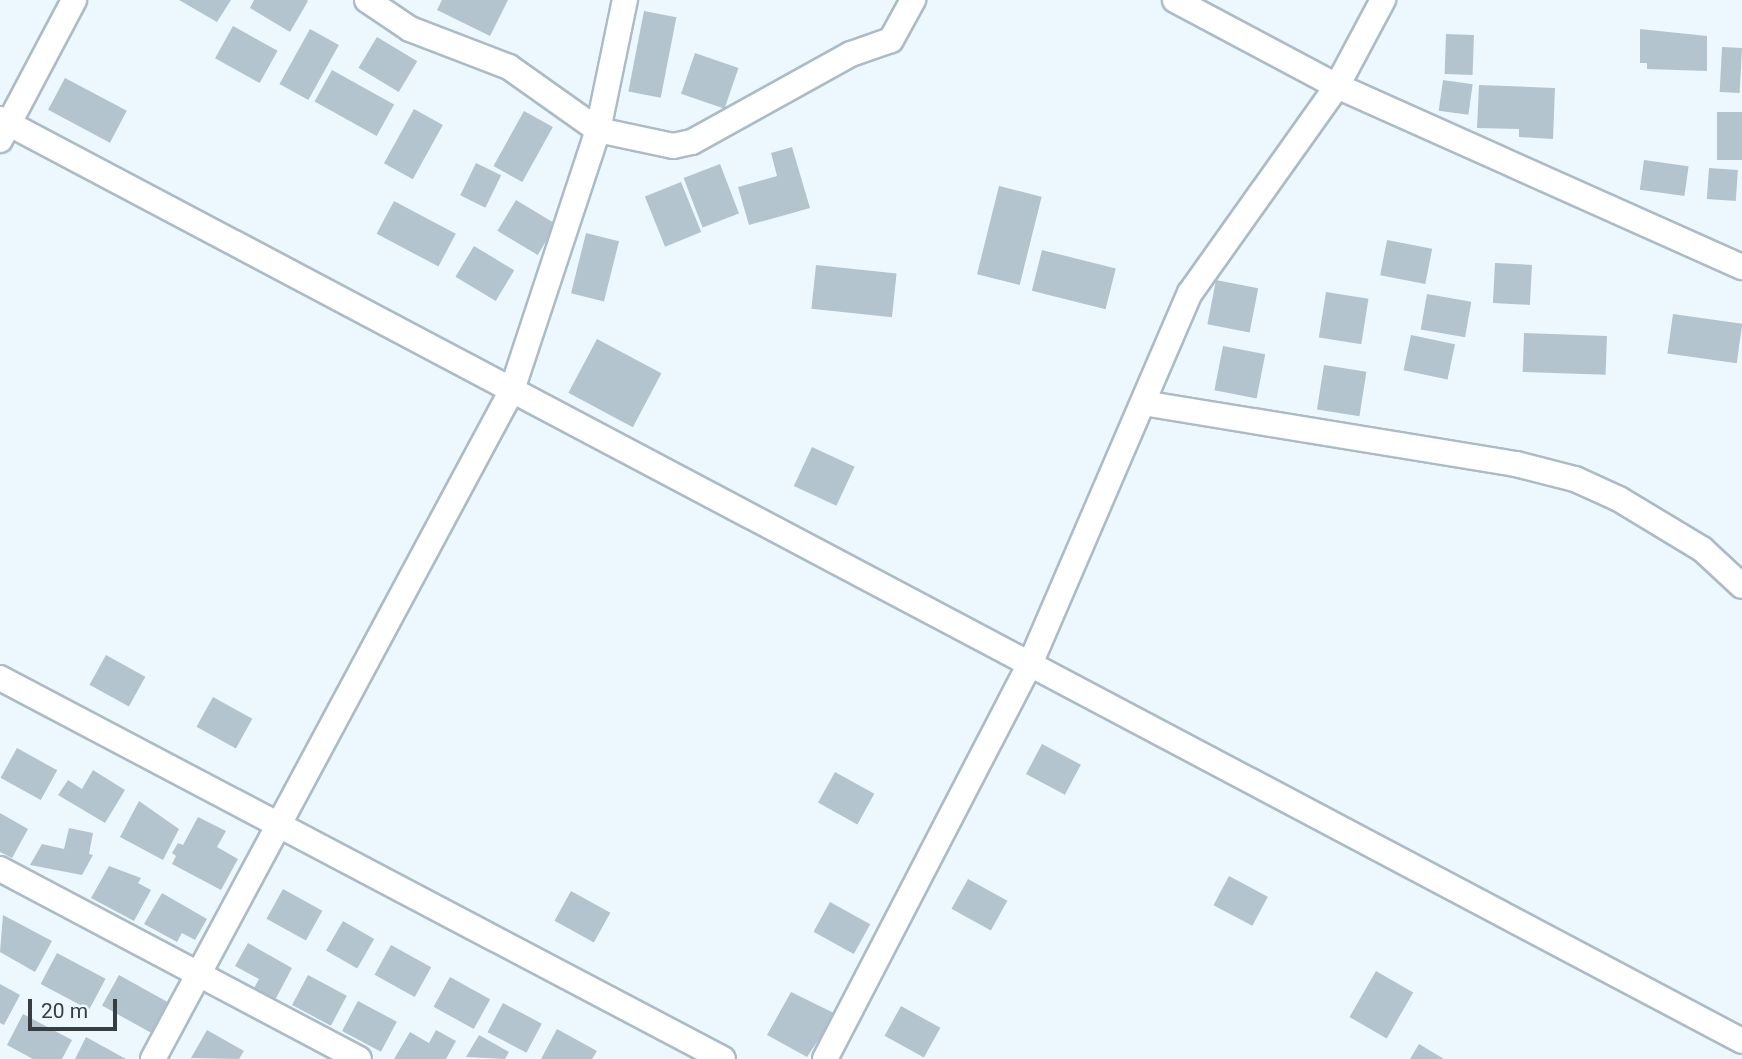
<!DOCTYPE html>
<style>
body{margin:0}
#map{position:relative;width:1742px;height:1059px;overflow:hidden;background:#edf8fe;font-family:Roboto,sans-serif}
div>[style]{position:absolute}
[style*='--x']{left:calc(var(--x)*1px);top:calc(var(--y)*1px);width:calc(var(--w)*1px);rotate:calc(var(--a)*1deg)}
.building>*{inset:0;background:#b3c4ce;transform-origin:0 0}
.roads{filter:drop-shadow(2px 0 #abbcc6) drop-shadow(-2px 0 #abbcc6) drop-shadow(0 2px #abbcc6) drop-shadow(0 -2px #abbcc6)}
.street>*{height:24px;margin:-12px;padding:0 12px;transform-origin:12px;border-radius:12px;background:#fff}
span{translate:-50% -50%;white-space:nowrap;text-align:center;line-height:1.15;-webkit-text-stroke:7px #edf8fe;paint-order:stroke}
.scale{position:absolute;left:28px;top:999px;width:89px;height:32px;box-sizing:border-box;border:4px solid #373e42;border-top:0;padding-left:9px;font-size:21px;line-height:24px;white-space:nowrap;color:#373e42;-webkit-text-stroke:5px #edf8fe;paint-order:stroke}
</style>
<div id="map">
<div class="building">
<div style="clip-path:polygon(179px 0,231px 0,217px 22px)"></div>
<div style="clip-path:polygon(254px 0,307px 0,308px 1px,290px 32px,250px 8px)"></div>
<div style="clip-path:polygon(442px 0,508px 0,490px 36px,437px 10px)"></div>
<div style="left:644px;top:11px;width:33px;height:82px;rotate:11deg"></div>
<div style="left:233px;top:26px;width:51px;height:37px;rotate:29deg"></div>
<div style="left:310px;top:29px;width:33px;height:63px;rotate:29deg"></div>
<div style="clip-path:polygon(1640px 29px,1707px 36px,1707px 71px,1647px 69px,1647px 63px,1640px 63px)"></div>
<div style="left:1446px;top:34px;width:28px;height:40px;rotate:2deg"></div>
<div style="left:377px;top:37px;width:47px;height:36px;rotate:31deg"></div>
<div style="left:1722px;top:47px;width:20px;height:45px;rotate:3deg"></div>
<div style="left:695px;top:53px;width:46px;height:43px;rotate:19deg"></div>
<div style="left:332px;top:70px;width:71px;height:36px;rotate:29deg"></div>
<div style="left:65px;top:78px;width:70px;height:36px;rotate:28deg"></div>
<div style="left:1443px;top:80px;width:30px;height:31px;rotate:8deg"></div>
<div style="clip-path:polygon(1479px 85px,1555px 88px,1553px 139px,1519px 137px,1519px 129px,1477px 128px)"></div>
<div style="left:414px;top:109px;width:33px;height:62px;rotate:29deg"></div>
<div style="left:524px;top:111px;width:33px;height:63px;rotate:29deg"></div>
<div style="left:1717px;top:112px;width:25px;height:48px"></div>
<div style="clip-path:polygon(792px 147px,810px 208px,749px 225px,738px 187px,777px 176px,771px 153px)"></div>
<div style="left:1644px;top:160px;width:45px;height:30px;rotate:8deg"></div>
<div style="left:476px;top:163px;width:28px;height:36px;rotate:26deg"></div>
<div style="left:720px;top:164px;width:53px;height:39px;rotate:69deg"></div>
<div style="left:1709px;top:168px;width:29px;height:31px;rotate:4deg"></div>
<div style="left:681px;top:182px;width:54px;height:39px;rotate:68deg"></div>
<div style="left:999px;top:186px;width:44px;height:91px;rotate:14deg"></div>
<div style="left:516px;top:200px;width:47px;height:36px;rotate:31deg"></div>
<div style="left:394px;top:201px;width:70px;height:37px;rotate:28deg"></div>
<div style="left:586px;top:233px;width:34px;height:62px;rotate:14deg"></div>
<div style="left:1387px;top:240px;width:46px;height:36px;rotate:11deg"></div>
<div style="left:474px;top:246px;width:47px;height:36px;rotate:31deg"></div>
<div style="left:1042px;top:250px;width:76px;height:42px;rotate:14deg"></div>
<div style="left:1495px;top:263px;width:37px;height:40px;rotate:3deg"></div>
<div style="left:816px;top:265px;width:81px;height:44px;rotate:6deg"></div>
<div style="left:1216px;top:280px;width:43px;height:45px;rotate:11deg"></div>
<div style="left:1326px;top:292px;width:43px;height:46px;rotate:9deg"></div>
<div style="left:1427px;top:294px;width:45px;height:36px;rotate:10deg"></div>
<div style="left:1673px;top:314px;width:70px;height:40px;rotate:8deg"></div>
<div style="left:1524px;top:333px;width:83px;height:39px;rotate:2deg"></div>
<div style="left:1411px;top:335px;width:45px;height:36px;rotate:12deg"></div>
<div style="left:597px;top:339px;width:73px;height:61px;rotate:28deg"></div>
<div style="left:1223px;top:346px;width:43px;height:45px;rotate:11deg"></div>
<div style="left:1324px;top:365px;width:43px;height:45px;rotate:9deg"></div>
<div style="left:812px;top:447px;width:47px;height:43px;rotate:25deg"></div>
<div style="left:106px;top:655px;width:45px;height:34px;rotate:29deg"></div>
<div style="left:213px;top:697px;width:45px;height:34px;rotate:29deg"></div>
<div style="left:1042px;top:744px;width:44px;height:34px;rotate:28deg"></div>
<div style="left:17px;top:748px;width:46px;height:34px;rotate:29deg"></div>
<div style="clip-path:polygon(93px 770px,125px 790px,105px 823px,58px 795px,68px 780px,82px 789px)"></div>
<div style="left:835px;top:772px;width:45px;height:35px;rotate:29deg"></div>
<div style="clip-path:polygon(139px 801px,179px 829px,163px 860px,120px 837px)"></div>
<div style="clip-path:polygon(0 813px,28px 829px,12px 858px,0 852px)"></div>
<div style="clip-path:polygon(198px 817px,226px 831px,217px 847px,238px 859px,221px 890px,172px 864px,176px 856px,172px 853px,178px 843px,183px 845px)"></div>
<div style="clip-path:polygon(69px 828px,93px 833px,89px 854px,93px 855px,82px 875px,30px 865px,42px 844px,64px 849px)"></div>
<div style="clip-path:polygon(109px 866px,141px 878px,138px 883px,151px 890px,134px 921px,91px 898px)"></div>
<div style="left:1229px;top:876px;width:44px;height:33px;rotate:28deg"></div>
<div style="left:968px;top:879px;width:45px;height:34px;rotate:29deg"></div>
<div style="left:283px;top:889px;width:45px;height:34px;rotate:29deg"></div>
<div style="left:571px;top:891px;width:45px;height:34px;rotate:29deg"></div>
<div style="clip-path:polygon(162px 893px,207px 919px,195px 940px,182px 933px,177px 942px,144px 924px)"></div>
<div style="left:830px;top:902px;width:46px;height:34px;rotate:29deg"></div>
<div style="clip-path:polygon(3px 915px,52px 941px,35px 972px,0 952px)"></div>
<div style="left:343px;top:921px;width:36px;height:34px;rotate:30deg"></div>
<div style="clip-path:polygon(248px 943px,292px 968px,274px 1002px,253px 990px,259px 979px,235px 966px)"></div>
<div style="left:391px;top:945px;width:46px;height:34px;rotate:29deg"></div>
<div style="left:57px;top:953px;width:55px;height:35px;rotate:28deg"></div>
<div style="left:1376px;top:971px;width:43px;height:53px;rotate:30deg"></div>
<div style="left:119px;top:975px;width:56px;height:35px;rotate:29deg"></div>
<div style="left:308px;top:975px;width:44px;height:34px;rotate:28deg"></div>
<div style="left:450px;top:977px;width:46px;height:34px;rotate:29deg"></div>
<div style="clip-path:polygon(0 984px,20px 995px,4px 1025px,0 1023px)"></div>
<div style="clip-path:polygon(791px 992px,836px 1014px,807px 1057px,767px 1035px)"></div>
<div style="left:358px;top:1001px;width:44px;height:34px;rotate:28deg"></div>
<div style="left:503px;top:1003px;width:44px;height:33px;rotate:28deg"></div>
<div style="left:901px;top:1006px;width:45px;height:34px;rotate:29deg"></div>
<div style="clip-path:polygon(23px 1014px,72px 1040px,62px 1059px,33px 1059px,7px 1045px)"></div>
<div style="clip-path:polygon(557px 1029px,597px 1051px,592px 1059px,541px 1059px)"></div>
<div style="clip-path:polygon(207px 1030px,244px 1051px,239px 1059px,191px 1058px)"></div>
<div style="clip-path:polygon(436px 1030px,456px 1041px,446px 1059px,394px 1059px,410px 1032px,429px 1043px)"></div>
<div style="clip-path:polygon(479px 1035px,509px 1052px,505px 1059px,466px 1057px)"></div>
<div style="clip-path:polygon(86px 1037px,126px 1059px,75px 1059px)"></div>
<div style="clip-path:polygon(1419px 1044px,1444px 1059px,1410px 1059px)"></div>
</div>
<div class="roads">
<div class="street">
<div style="--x:367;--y:0;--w:52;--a:34"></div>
<div style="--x:410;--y:29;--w:106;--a:21"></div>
<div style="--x:509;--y:67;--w:109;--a:35.3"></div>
<div style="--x:598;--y:130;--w:77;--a:12"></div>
<div style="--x:673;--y:146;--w:19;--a:-12"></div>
<div style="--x:692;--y:142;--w:182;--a:-29"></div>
<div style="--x:851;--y:54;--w:42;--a:-19.3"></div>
<div style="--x:891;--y:40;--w:46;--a:-61.2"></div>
<div style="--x:1175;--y:0;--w:183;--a:28"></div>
<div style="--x:1337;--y:86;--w:444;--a:24.1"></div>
<div style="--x:0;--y:119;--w:1971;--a:27.89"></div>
<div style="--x:0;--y:140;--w:158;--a:-62.1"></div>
<div style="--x:1143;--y:403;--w:378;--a:9.3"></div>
<div style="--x:1516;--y:464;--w:61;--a:14.3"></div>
<div style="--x:1575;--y:479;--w:48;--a:24.4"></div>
<div style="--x:1619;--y:499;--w:97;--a:31.1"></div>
<div style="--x:1702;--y:549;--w:54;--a:42.8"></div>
<div style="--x:0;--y:678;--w:817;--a:27.79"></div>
<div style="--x:0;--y:869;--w:406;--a:27.9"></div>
<div style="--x:153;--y:1059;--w:759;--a:-61.78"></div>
<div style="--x:512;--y:390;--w:274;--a:-71.7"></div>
<div style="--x:598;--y:130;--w:133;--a:-78.3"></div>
<div style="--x:825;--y:1059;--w:445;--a:-62.6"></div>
<div style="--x:1030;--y:664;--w:404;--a:-66.7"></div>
<div style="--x:1190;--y:293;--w:254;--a:-54.6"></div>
<div style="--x:1337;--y:86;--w:98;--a:-61.9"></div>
</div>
</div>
<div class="scale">20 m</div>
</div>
